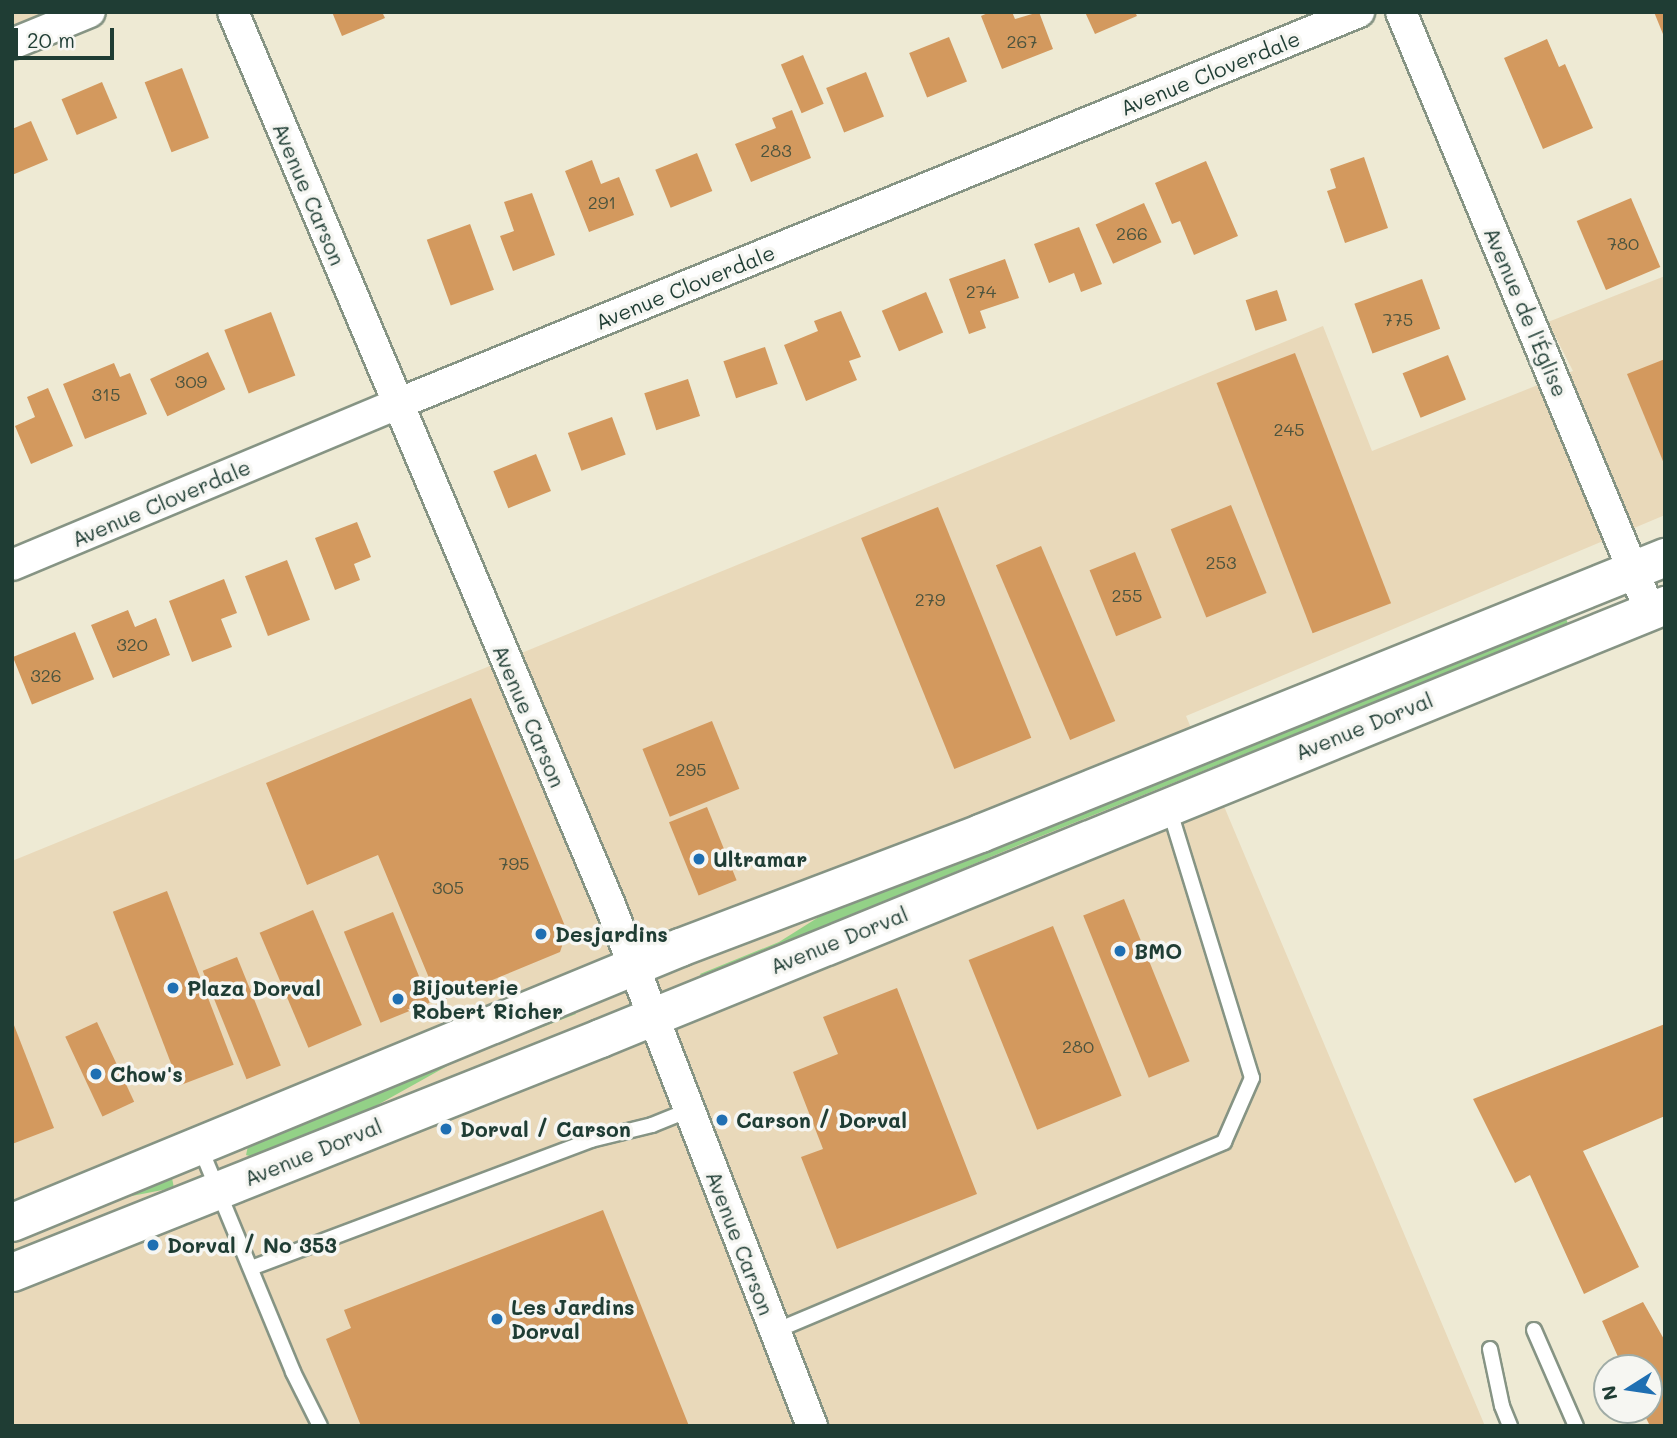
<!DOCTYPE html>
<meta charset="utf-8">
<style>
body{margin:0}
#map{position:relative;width:1677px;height:1438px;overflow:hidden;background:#eeead4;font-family:Mali,sans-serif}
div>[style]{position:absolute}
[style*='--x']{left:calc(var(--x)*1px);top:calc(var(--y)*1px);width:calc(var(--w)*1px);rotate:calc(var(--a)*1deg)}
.built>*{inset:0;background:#e9d9ba}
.green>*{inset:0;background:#93d187;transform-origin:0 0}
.building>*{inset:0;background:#d3995e;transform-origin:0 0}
.roads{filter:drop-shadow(2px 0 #869484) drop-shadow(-2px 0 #869484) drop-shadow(0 2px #869484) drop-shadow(0 -2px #869484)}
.service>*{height:14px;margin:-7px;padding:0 7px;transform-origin:7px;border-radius:7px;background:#fff}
.minor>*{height:30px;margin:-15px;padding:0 15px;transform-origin:15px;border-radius:15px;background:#fff}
.tertiary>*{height:37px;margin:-18.5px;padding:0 18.5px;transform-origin:18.5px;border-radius:18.5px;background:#fff}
.dots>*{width:19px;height:19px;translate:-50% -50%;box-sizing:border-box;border:4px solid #f6f6f2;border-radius:50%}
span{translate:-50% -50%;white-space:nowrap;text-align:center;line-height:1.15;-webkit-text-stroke:7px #f6f6f2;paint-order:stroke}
.number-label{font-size:18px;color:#4c543e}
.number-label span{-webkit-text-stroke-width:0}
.street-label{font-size:21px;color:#1f3d34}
.poi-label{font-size:21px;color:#1f3d34;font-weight:700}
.left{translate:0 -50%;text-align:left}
.frame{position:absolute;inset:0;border:14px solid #1f3d34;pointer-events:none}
.north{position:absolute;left:1593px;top:1354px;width:70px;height:70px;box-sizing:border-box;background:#f6f6f2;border:2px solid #a0aca6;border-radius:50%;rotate:258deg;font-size:19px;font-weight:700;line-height:28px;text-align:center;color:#1f3d34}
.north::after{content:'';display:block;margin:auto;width:24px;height:32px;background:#1f6fb2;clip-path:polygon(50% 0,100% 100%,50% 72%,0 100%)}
.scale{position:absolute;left:14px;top:28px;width:100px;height:32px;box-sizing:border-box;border:4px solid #1f3d34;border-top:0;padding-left:9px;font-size:21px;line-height:24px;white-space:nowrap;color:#1f3d34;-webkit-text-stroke:5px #f6f6f2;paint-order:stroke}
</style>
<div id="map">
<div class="built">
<div style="clip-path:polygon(12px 12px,90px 12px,12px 44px)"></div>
<div style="clip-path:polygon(1665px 276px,1665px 515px,1186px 716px,1485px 1426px,12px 1426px,12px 861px,1323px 326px,1372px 451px,1573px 371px,1548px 322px)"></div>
</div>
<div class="green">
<div style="clip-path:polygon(1566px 618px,1568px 624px,1024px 843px,702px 978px,700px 974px,779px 942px,830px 910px,1022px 837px)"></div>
<div style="clip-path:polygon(574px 1010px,576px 1014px,458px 1060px,372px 1108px,253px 1157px,246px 1155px,248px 1146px)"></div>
<div style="left:172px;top:1178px;width:10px;height:172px;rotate:79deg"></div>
</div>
<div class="building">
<div style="clip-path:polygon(332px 12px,382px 12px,385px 18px,342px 36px)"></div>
<div style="clip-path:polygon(990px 12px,1012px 12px,1015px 19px,1039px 12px,1053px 49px,1002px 69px,981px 16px)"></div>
<div style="clip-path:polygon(1085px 12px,1135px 12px,1137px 16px,1095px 34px)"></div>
<div style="clip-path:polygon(1654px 12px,1665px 12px,1665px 39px)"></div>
<div style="left:949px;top:37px;width:48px;height:43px;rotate:68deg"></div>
<div style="clip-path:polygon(1547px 39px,1559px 67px,1565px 64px,1593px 128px,1543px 149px,1504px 58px)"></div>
<div style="left:803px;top:55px;width:53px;height:24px;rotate:67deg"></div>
<div style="left:182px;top:68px;width:75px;height:40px;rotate:69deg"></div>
<div style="left:866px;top:72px;width:48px;height:43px;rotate:68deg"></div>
<div style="left:102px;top:82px;width:39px;height:44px;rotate:67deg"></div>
<div style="clip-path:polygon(792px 110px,811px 158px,751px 182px,735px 144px,776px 128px,772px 118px)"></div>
<div style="clip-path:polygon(31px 121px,48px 160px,12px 175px,12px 129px)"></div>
<div style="left:697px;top:153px;width:41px;height:45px;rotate:68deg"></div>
<div style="clip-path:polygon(1364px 157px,1388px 228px,1345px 243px,1327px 191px,1336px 188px,1330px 169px)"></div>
<div style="clip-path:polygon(592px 160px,601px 184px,619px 177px,634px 215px,589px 232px,565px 171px)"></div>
<div style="clip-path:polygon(1206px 161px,1238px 236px,1194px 255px,1180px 221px,1172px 224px,1155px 183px)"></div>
<div style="clip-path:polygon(532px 193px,555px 255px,513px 271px,500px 236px,514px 231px,504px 202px)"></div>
<div style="left:1631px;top:198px;width:75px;height:59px;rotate:67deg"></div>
<div style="left:1144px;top:203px;width:43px;height:53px;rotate:66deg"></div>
<div style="left:470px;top:224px;width:70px;height:46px;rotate:70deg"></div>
<div style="clip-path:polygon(1079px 227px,1102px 284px,1081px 292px,1074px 273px,1049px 283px,1034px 244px)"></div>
<div style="clip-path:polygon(1005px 259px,1019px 298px,980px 311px,986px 328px,969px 334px,949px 279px)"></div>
<div style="left:1422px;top:279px;width:53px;height:72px;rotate:70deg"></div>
<div style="left:1277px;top:290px;width:32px;height:33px;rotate:72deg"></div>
<div style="left:926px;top:292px;width:44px;height:48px;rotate:67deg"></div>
<div style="clip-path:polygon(841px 311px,861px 357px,849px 361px,857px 380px,806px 401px,784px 345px,818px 331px,814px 321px)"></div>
<div style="left:271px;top:312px;width:68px;height:50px;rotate:69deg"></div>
<div style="left:765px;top:347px;width:39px;height:44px;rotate:71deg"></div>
<div style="left:208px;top:352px;width:41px;height:64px;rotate:65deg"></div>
<div style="left:1295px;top:353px;width:268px;height:84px;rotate:69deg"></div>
<div style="left:1448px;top:355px;width:48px;height:49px;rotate:68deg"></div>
<div style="clip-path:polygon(1665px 359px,1665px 466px,1627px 374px)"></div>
<div style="clip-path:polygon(114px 363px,120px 377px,130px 373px,147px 414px,85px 439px,63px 384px)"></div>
<div style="left:688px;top:379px;width:39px;height:46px;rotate:72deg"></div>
<div style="clip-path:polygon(48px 388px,73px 446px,31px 464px,15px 426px,35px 417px,27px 397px)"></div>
<div style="left:612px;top:417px;width:40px;height:47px;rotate:70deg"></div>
<div style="left:536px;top:454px;width:40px;height:46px;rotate:68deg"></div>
<div style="left:1231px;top:505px;width:95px;height:65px;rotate:68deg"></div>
<div style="left:938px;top:507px;width:249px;height:83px;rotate:68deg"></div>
<div style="clip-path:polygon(357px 522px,371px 557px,354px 564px,360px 580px,335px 590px,315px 538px)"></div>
<div style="left:1041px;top:546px;width:190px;height:49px;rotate:67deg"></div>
<div style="left:1135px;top:552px;width:71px;height:49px;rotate:68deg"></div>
<div style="left:287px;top:560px;width:64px;height:45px;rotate:69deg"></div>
<div style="clip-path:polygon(224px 579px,237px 613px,221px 619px,232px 647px,192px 662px,169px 601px)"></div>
<div style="clip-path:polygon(128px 610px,135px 627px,156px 618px,170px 655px,113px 678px,91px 625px)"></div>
<div style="left:75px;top:632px;width:51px;height:67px;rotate:68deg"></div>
<div style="clip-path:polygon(471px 698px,567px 931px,560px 952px,439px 1002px,378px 855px,307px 885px,266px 783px)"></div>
<div style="left:712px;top:721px;width:73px;height:75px;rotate:68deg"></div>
<div style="left:707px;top:807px;width:79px;height:41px;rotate:68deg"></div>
<div style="left:167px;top:891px;width:186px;height:58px;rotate:69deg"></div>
<div style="left:1124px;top:899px;width:175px;height:44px;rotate:68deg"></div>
<div style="left:313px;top:910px;width:125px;height:58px;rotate:67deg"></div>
<div style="left:393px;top:912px;width:98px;height:53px;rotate:68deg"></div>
<div style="left:1053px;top:926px;width:183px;height:91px;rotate:68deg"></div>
<div style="left:237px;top:957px;width:117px;height:37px;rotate:68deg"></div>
<div style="clip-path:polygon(897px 988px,977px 1194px,837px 1249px,801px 1157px,823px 1149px,793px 1072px,838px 1054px,823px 1017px)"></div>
<div style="clip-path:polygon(12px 1020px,54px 1128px,12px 1144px)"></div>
<div style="left:97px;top:1022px;width:88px;height:35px;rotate:65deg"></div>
<div style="clip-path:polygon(1665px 1024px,1665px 1116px,1583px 1151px,1639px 1267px,1584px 1294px,1530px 1175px,1515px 1183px,1473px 1099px)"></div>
<div style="clip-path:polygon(603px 1210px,689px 1426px,361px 1426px,326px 1339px,351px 1328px,344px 1310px)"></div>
<div style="clip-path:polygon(1643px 1302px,1665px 1341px,1665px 1426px,1650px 1426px,1642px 1410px,1649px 1410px,1649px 1368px,1623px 1368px,1602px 1321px)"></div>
</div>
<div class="roads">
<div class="service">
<div style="--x:200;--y:1147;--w:243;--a:67.5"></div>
<div style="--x:293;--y:1372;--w:60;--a:63.4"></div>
<div style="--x:251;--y:1268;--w:363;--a:-20.6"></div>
<div style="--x:591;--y:1140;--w:63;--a:-13.8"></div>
<div style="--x:652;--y:1125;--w:40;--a:-22"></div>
<div style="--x:1534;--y:1330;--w:105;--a:66.4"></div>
<div style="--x:775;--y:1331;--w:487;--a:-22.8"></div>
<div style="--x:1224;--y:1142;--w:70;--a:-66.4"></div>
<div style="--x:1252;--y:1078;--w:282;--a:-107.1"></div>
<div style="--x:1490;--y:1349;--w:58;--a:78.1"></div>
<div style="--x:1502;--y:1406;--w:22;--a:68"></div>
</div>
<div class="minor">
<div style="--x:233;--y:12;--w:969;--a:67.11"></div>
<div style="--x:610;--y:905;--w:559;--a:68.81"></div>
<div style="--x:1401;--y:12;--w:649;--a:67.43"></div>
<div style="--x:12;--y:44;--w:84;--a:-22.3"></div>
<div style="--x:12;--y:565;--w:417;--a:-22.7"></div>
<div style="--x:397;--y:404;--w:1039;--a:-22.17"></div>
</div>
<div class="tertiary">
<div style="--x:12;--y:1222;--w:722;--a:-22.38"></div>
<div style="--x:680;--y:947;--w:321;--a:-20.8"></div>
<div style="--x:980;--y:833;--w:739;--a:-21.95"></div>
<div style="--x:12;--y:1272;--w:633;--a:-21.7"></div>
<div style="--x:600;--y:1038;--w:1150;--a:-22.13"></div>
</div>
</div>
<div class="dots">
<div style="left:699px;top:859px;background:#1f6fb2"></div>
<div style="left:541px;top:934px;background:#1f6fb2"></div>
<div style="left:1120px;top:951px;background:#1f6fb2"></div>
<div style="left:173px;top:988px;background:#1f6fb2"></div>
<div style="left:398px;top:999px;background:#1f6fb2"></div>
<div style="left:96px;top:1074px;background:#1f6fb2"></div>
<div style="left:722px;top:1120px;background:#1f6fb2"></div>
<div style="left:446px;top:1129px;background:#1f6fb2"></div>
<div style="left:153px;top:1245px;background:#1f6fb2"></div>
<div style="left:497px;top:1319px;background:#1f6fb2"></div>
</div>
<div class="number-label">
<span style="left:1022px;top:41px">267</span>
<span style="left:776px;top:150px">283</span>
<span style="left:602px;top:202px">291</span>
<span style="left:1132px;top:233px">266</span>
<span style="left:1623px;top:243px">780</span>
<span style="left:981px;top:291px">274</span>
<span style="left:1398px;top:319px">775</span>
<span style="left:191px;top:381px">309</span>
<span style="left:106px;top:394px">315</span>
<span style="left:1289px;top:429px">245</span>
<span style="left:1221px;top:562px">253</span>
<span style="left:1127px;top:595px">255</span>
<span style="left:930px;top:599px">279</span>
<span style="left:132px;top:644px">320</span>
<span style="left:46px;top:675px">326</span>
<span style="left:691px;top:769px">295</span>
<span style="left:514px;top:863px">795</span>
<span style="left:448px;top:887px">305</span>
<span style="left:1078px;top:1046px">280</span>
</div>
<div class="street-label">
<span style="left:1210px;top:73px;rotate:-22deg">Avenue Cloverdale</span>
<span style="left:309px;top:194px;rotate:67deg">Avenue Carson</span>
<span style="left:685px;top:287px;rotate:-22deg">Avenue Cloverdale</span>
<span style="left:1526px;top:312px;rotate:67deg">Avenue de l'Église</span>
<span style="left:161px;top:503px;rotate:-23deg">Avenue Cloverdale</span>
<span style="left:529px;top:716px;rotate:67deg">Avenue Carson</span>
<span style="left:1364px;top:726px;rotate:-22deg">Avenue Dorval</span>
<span style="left:839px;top:940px;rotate:-22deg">Avenue Dorval</span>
<span style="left:313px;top:1152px;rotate:-22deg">Avenue Dorval</span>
<span style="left:740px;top:1243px;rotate:69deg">Avenue Carson</span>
</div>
<div class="poi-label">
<span class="left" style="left:713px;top:859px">Ultramar</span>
<span class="left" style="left:555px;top:934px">Desjardins</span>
<span class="left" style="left:1134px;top:951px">BMO</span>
<span class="left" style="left:412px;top:999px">Bijouterie<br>Robert Richer</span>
<span class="left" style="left:187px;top:988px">Plaza Dorval</span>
<span class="left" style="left:110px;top:1074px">Chow's</span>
<span class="left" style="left:736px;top:1120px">Carson / Dorval</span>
<span class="left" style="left:460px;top:1129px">Dorval / Carson</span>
<span class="left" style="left:167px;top:1245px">Dorval / No 353</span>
<span class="left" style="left:511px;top:1319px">Les Jardins<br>Dorval</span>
</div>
<div class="frame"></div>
<div class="north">N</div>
<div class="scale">20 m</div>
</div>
